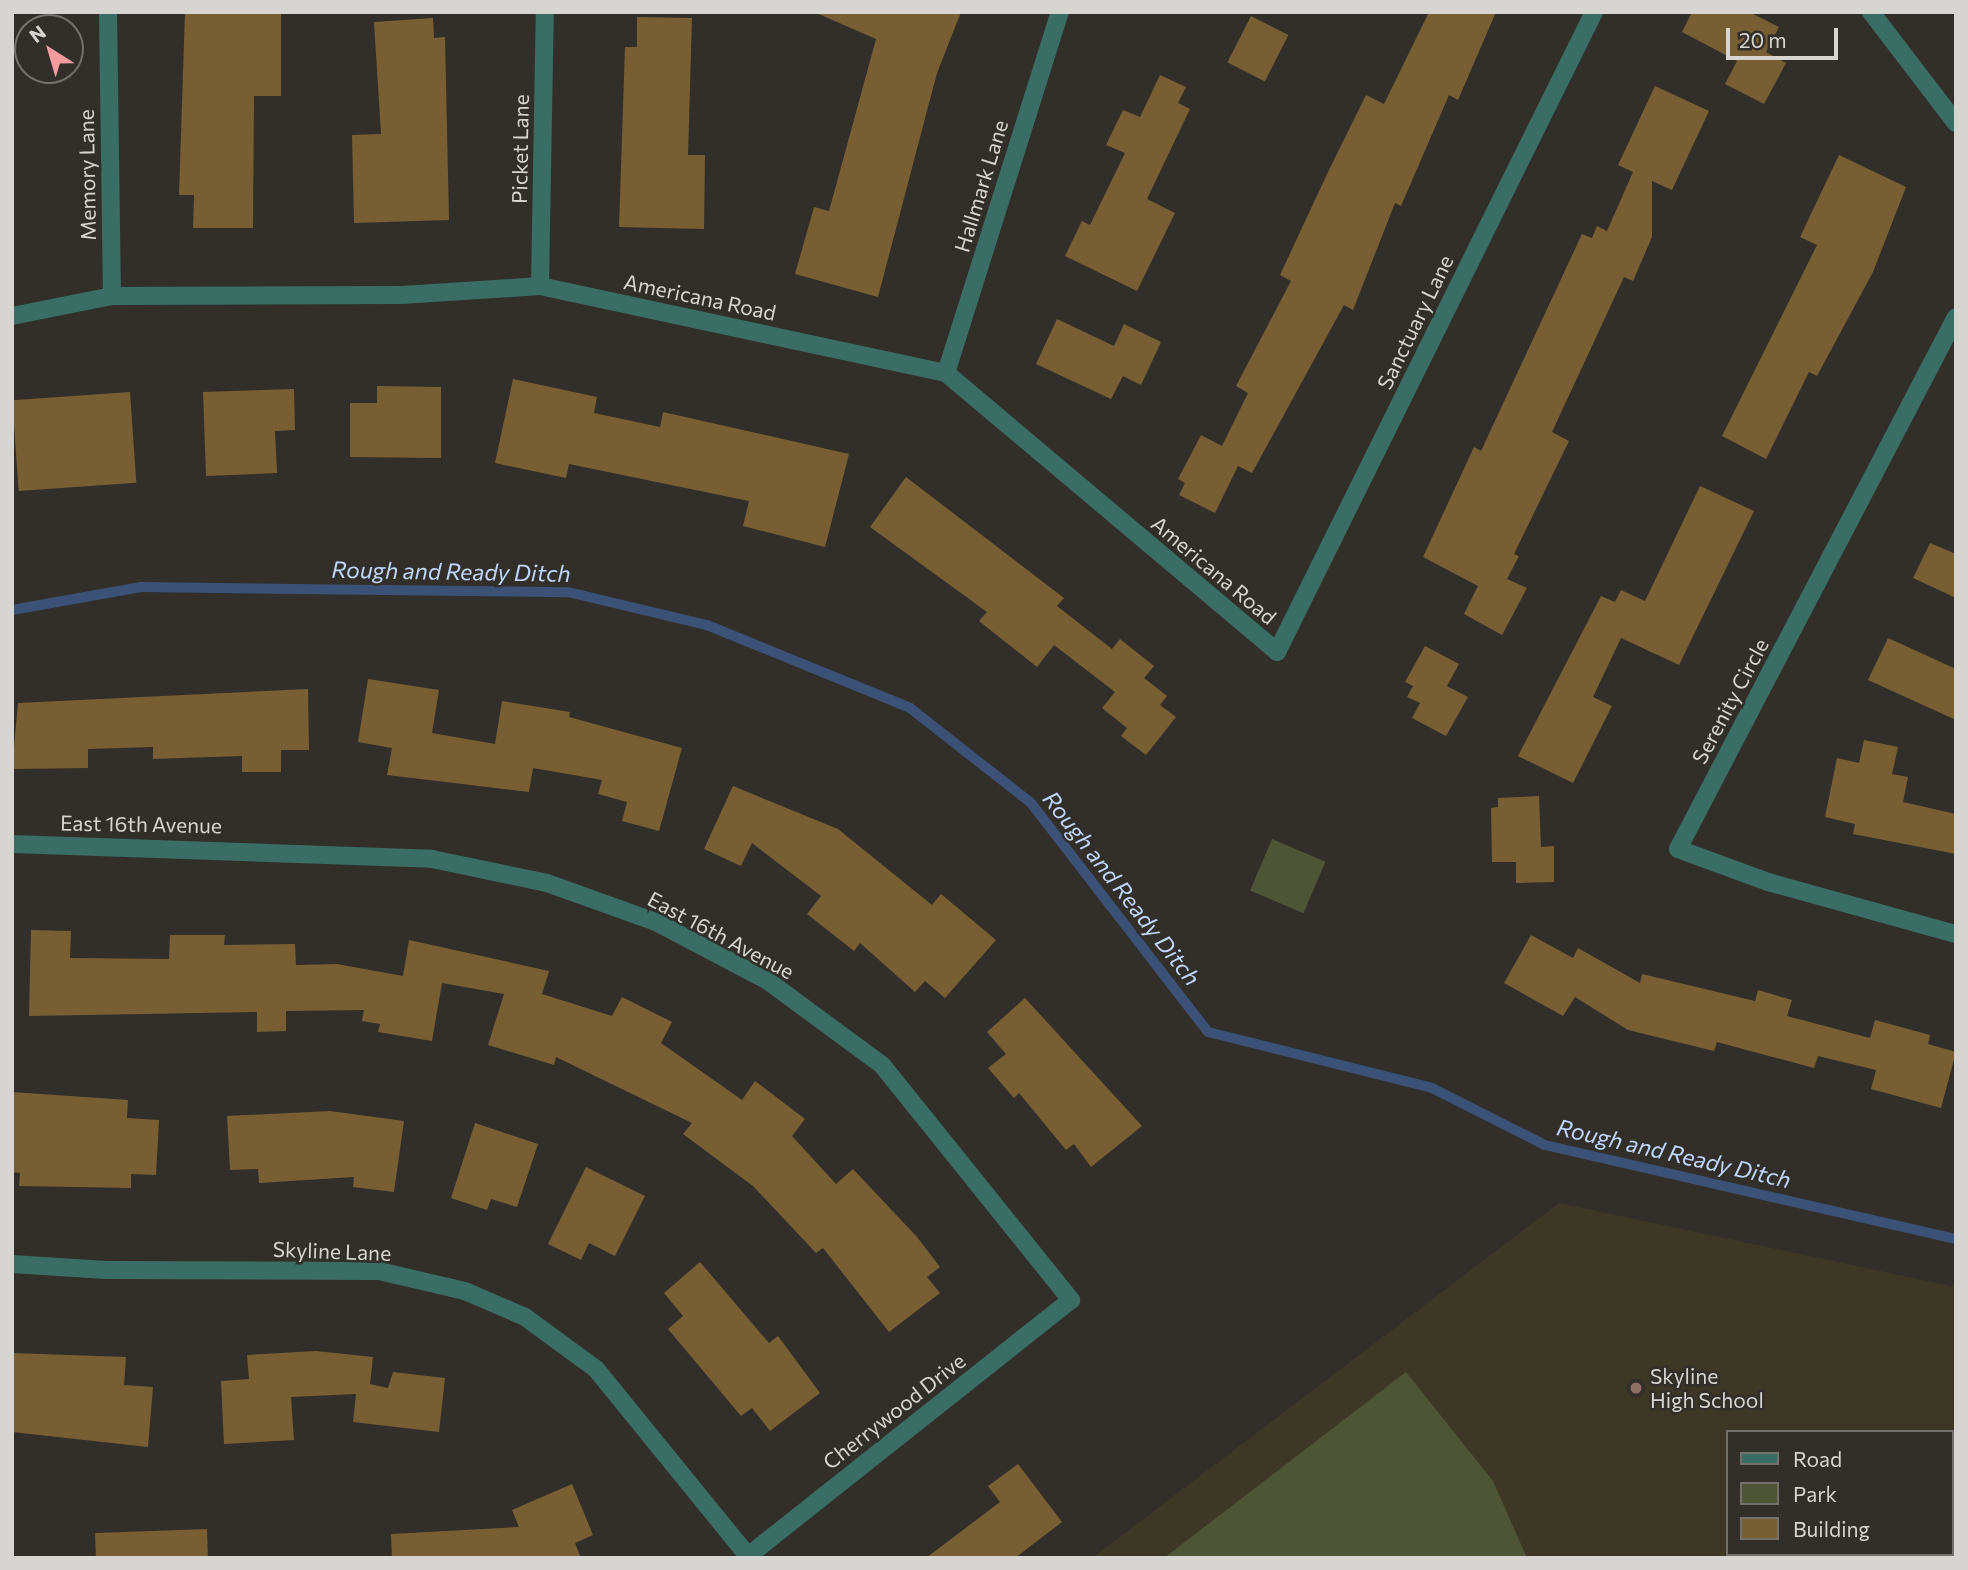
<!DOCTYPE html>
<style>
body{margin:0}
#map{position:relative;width:1968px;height:1570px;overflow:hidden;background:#322f2a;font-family:Commissioner,sans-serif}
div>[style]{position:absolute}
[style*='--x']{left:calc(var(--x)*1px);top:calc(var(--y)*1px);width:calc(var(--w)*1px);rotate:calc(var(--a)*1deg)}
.education>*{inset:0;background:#3d3725}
.green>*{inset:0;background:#4e5536;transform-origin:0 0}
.stream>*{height:10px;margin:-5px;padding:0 5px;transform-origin:5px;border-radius:5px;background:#3b5176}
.building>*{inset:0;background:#785e33;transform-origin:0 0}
.minor>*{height:18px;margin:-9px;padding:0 9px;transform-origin:9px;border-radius:9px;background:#3a6e65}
.dots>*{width:19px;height:19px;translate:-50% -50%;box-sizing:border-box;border:4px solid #322f2a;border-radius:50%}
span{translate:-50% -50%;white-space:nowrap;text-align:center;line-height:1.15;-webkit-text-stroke:5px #322f2a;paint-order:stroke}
.street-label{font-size:21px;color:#d7d5d2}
.poi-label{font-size:21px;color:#d7d5d2}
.left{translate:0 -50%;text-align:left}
.water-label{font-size:23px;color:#bfd6fd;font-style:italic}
.frame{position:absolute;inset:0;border:14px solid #d7d5d2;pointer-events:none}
.legend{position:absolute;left:1726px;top:1430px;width:228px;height:126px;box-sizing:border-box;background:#322f2a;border:2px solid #74716d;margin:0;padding:9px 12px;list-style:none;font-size:21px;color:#d7d5d2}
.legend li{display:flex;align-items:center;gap:14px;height:35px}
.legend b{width:35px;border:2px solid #74716d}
.north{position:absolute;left:14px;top:14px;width:70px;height:70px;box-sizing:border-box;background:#322f2a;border:2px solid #74716d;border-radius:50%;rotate:323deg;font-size:19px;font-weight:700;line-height:28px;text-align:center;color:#d7d5d2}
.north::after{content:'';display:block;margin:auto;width:24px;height:32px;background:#f49b9f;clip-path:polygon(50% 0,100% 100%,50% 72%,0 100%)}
.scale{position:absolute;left:1726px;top:28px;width:112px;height:32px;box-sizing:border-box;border:4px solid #d7d5d2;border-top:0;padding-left:9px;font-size:21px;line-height:24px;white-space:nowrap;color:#d7d5d2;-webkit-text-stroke:5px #322f2a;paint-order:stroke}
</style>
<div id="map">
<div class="education">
<div style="clip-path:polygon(evenodd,1559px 1203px,1956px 1287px,1956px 1558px,1092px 1558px,1559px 1203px,1728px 1432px,1952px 1432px,1952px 1554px,1728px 1554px,1728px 1432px)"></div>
</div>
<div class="green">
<div style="left:1272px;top:839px;width:58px;height:56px;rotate:23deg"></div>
<div style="clip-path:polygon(1406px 1372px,1493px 1481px,1527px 1558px,1164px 1558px)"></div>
</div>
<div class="stream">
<div style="--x:12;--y:610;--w:131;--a:-10.1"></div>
<div style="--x:141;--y:587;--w:427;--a:0.7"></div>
<div style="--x:568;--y:592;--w:143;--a:13.4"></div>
<div style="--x:707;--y:625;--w:219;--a:22.2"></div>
<div style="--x:910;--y:708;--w:154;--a:38.1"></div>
<div style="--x:1031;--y:803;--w:289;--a:52.3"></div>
<div style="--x:1208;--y:1032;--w:231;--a:14"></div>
<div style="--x:1432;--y:1088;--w:127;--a:26.8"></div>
<div style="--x:1545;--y:1145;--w:422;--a:12.9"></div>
</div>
<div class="building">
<div style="clip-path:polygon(185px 12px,281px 12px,281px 96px,254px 96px,253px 228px,193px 228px,194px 195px,179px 195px)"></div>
<div style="clip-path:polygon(814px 12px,961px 12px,937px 73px,878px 297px,795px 274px,814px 207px,829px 211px,876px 39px)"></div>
<div style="clip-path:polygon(1429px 12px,1496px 12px,1458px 100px,1449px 95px,1401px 206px,1395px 203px,1353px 310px,1344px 305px,1252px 473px,1238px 466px,1215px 513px,1179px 495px,1185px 483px,1178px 479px,1201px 435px,1222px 446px,1248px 393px,1236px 386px,1291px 281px,1280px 275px,1328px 172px,1366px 95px,1384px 104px)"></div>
<div style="clip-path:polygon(1692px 12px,1749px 12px,1779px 27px,1766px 52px,1786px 63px,1764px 104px,1725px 84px,1737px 61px,1682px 32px)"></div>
<div style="left:1251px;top:16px;width:42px;height:52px;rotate:27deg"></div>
<div style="clip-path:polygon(637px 17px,692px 18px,688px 155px,705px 155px,704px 229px,619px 227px,625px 47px,637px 47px)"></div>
<div style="clip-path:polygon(433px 18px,434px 38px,445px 37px,449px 220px,354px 223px,352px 135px,381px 134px,374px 22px)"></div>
<div style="clip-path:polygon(1160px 75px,1186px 87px,1178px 103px,1190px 109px,1147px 199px,1175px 213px,1137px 291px,1065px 256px,1082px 221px,1090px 225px,1125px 153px,1106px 145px,1123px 110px,1140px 117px)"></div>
<div style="clip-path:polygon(1655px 86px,1709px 111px,1672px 190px,1652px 181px,1652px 237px,1633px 281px,1624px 277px,1552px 432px,1569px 441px,1514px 554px,1519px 556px,1507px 579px,1527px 588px,1502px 635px,1464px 614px,1478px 586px,1423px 557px,1474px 447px,1481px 451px,1582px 234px,1592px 238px,1597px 226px,1607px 231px,1633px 172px,1618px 165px)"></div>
<div style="clip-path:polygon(1839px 155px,1906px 187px,1873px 272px,1817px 376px,1809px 372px,1766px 459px,1722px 436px,1817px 245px,1800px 237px)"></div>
<div style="clip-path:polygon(1057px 319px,1114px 346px,1124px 324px,1161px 342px,1141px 385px,1123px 376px,1111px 399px,1036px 364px)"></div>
<div style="clip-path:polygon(513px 379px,597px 397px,594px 413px,660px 427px,663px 412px,849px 454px,825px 547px,743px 526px,749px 501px,569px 464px,566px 478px,495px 463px)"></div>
<div style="clip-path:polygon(377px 386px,441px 387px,441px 458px,350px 457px,350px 403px,377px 403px)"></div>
<div style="clip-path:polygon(294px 389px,295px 430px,275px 431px,277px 473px,206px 476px,203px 392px)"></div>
<div style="left:130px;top:392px;width:91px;height:118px;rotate:86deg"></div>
<div style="clip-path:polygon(906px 477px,1064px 598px,1057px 606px,1112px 649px,1120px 639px,1154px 666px,1144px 678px,1167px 696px,1160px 705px,1176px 717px,1146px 755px,1121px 736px,1127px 728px,1102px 708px,1115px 692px,1054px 645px,1037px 667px,979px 621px,987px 612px,870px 527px)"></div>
<div style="clip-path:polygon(1700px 486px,1754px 511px,1679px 665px,1621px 638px,1593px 697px,1612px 706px,1573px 783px,1518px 756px,1601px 596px,1615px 602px,1621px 590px,1645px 601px)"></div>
<div style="clip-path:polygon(1930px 543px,1956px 554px,1956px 598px,1913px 578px)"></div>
<div style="clip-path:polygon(1888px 638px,1956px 669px,1956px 720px,1868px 680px)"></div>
<div style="clip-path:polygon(1425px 646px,1459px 664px,1447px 686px,1468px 697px,1446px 736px,1412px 718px,1420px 703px,1407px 697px,1413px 686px,1405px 682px)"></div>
<div style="clip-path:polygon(368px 679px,439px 690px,432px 733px,495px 744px,502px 701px,570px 712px,569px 717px,682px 748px,659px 831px,622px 821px,627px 802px,598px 794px,602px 780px,533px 768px,529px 792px,387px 775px,392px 748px,358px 742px)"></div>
<div style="clip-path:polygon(308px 689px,309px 750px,281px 750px,281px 772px,242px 772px,242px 756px,153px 759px,153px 747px,88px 749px,88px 768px,12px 769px,18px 703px)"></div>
<div style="clip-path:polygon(1864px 740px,1898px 747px,1892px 774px,1908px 777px,1903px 802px,1956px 814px,1956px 854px,1853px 834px,1855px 824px,1825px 817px,1837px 758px,1859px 763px)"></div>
<div style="clip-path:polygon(733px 786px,838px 829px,932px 905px,941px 894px,996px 940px,945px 998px,925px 981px,915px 992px,860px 943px,854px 951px,807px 914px,821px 896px,752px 843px,741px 866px,704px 849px)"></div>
<div style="clip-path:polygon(1539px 796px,1541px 847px,1554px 846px,1554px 882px,1516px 883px,1516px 862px,1492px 862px,1491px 808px,1498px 807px,1498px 798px)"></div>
<div style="clip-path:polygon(31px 930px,71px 931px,70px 958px,169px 959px,170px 935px,225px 935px,224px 945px,295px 944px,296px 965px,337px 964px,403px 976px,409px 940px,549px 971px,542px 994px,612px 1016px,622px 997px,672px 1022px,661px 1043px,742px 1100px,755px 1081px,805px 1119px,792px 1136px,836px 1184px,853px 1169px,917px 1237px,940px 1267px,927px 1277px,940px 1293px,889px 1332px,823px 1248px,816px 1253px,753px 1186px,683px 1134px,692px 1123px,556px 1057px,554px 1065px,488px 1045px,504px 994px,442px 983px,432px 1041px,378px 1032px,380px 1024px,362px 1021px,364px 1010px,286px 1011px,286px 1031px,257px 1032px,257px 1012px,29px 1016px)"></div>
<div style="clip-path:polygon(1531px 935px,1573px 958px,1578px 948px,1640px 983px,1642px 974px,1755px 1001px,1758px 990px,1792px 1000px,1787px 1016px,1870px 1038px,1875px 1020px,1930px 1035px,1928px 1044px,1956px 1052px,1941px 1108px,1871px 1089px,1876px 1070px,1818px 1056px,1814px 1068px,1717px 1042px,1714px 1051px,1628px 1030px,1575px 997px,1563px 1016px,1504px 983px)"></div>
<div style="clip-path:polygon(1025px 998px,1142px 1126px,1091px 1167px,1074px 1144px,1066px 1150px,1019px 1093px,1014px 1098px,988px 1068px,1006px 1054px,987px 1032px)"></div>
<div style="clip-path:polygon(12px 1092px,128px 1100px,127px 1118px,159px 1120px,156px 1175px,131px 1174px,131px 1188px,19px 1186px,20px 1173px,12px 1172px)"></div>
<div style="clip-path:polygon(330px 1111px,404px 1121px,394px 1192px,353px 1187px,354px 1177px,259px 1183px,258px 1169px,230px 1170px,227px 1116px)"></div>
<div style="clip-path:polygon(475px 1123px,538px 1144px,517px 1207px,491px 1199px,487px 1210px,451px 1198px)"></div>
<div style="clip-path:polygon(586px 1167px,645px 1196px,615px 1256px,589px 1243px,581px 1260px,548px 1244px)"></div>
<div style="clip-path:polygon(700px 1262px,769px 1343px,778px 1336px,820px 1393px,770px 1431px,752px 1408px,741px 1416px,668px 1329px,683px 1316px,664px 1293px)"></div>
<div style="clip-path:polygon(316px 1351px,373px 1357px,370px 1384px,388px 1388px,393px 1372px,445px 1378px,439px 1432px,353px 1422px,356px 1394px,291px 1397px,294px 1440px,224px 1444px,221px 1381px,249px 1379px,247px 1355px)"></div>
<div style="clip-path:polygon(12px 1353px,126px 1357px,124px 1385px,153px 1387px,148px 1447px,12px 1432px)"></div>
<div style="clip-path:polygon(1018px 1464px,1062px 1522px,1015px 1558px,926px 1558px,1000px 1502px,988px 1486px)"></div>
<div style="clip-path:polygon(572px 1484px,593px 1535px,575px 1543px,581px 1558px,392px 1558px,391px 1534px,519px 1527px,512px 1510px)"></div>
<div style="left:207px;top:1529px;width:29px;height:112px;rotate:88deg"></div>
</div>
<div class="minor">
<div style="--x:108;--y:12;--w:284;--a:89.2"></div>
<div style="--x:1871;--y:12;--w:140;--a:52.6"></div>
<div style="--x:540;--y:286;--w:274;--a:-89"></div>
<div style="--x:12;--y:316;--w:102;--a:-11.3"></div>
<div style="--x:112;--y:296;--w:290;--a:-0.2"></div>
<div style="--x:402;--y:295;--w:138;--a:-3.7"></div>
<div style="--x:540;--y:286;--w:415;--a:12.1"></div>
<div style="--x:946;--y:373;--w:433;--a:40.1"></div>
<div style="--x:1277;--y:652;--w:714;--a:-63.65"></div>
<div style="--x:1956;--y:317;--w:600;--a:117.59"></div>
<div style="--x:1678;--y:849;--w:96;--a:20.1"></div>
<div style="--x:1768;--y:882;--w:195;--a:15.5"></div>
<div style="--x:946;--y:373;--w:379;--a:-72.5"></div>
<div style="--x:12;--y:844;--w:420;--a:2"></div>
<div style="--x:432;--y:859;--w:117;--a:11.8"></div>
<div style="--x:547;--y:883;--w:116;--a:19.7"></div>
<div style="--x:656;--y:922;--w:127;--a:27.8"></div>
<div style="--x:768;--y:981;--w:142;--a:36.4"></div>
<div style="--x:882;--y:1065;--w:302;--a:51.2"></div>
<div style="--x:1071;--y:1300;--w:416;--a:141.6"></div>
<div style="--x:12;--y:1264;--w:94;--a:3.7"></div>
<div style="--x:106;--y:1270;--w:273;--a:0.2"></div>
<div style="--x:379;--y:1271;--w:88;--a:13.1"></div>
<div style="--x:465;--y:1291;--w:65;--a:23.4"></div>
<div style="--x:525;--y:1317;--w:88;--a:36.2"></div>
<div style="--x:596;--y:1369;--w:241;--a:50.9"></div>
</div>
<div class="dots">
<div style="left:1636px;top:1388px;background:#8d6e63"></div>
</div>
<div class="street-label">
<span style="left:520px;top:149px;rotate:-89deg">Picket Lane</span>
<span style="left:87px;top:175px;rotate:-91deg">Memory Lane</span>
<span style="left:981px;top:186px;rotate:-73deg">Hallmark Lane</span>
<span style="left:700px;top:297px;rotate:12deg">Americana Road</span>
<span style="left:1415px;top:322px;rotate:-64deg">Sanctuary Lane</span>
<span style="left:1214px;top:570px;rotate:40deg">Americana Road</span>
<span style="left:1730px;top:701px;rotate:-62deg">Serenity Circle</span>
<span style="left:141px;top:824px;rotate:1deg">East 16th Avenue</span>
<span style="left:721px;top:935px;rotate:28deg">East 16th Avenue</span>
<span style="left:332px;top:1251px;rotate:2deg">Skyline Lane</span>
<span style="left:894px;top:1411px;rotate:-38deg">Cherrywood Drive</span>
</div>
<div class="poi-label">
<span class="left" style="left:1650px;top:1388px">Skyline<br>High School</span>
</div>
<div class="water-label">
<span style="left:451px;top:571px;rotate:1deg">Rough and Ready Ditch</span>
<span style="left:1122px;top:888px;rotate:52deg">Rough and Ready Ditch</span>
<span style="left:1674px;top:1153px;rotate:13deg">Rough and Ready Ditch</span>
</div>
<div class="frame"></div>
<ul class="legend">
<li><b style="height:9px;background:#3a6e65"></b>Road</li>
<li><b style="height:19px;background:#4e5536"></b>Park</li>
<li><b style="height:19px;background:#785e33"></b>Building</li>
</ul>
<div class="north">N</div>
<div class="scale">20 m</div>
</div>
